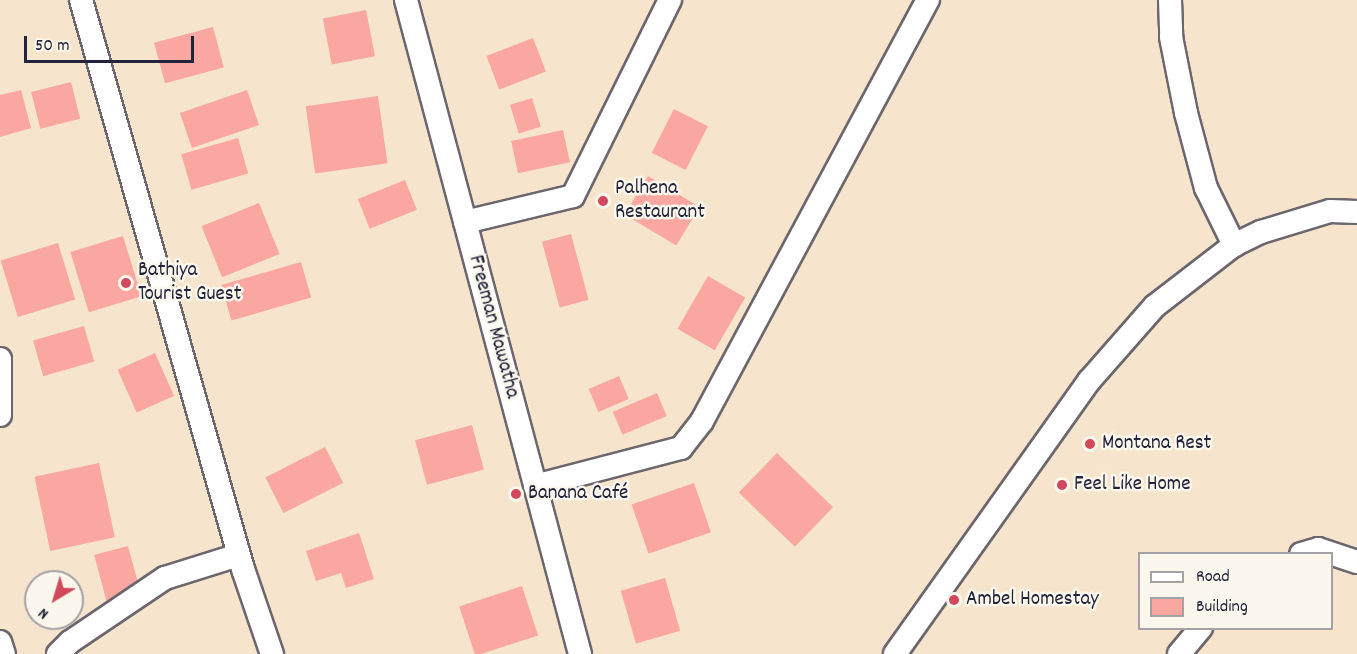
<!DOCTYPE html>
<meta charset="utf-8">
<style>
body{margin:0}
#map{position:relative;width:1357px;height:654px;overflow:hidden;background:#f6e5cc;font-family:Dekko,sans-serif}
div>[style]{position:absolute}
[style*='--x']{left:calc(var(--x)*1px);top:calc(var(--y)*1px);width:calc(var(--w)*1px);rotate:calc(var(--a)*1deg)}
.building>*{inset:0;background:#f9a7a0;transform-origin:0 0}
.roads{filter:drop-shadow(2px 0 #6c666e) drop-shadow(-2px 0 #6c666e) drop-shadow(0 2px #6c666e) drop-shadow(0 -2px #6c666e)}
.minor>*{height:22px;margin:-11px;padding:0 11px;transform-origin:11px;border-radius:11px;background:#fff}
.dots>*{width:16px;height:16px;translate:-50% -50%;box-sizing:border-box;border:3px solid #fbf7ec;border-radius:50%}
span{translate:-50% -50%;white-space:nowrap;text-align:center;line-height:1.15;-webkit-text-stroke:5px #fbf7ec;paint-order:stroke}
.poi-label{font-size:21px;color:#22223b}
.left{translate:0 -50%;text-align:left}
.street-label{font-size:21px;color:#22223b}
.legend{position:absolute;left:1138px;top:552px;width:195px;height:78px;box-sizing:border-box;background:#fbf7ec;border:2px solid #a4a2a5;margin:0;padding:8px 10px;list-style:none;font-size:18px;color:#22223b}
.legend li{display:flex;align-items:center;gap:12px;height:30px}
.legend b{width:30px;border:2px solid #a4a2a5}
.north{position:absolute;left:24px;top:570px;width:60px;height:60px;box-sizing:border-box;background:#fbf7ec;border:2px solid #a4a2a5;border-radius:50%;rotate:218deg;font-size:16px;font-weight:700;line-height:24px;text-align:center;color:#22223b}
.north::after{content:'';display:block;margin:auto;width:21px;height:27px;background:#d1495b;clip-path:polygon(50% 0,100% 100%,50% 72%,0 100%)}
.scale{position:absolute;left:24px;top:36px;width:170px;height:27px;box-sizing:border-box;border:3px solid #22223b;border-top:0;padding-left:8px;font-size:18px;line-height:21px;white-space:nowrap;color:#22223b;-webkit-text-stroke:4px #fbf7ec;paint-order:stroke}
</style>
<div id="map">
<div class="building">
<div style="left:366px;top:10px;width:47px;height:44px;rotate:79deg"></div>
<div style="left:213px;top:27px;width:42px;height:61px;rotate:75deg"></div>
<div style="left:533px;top:38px;width:36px;height:50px;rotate:69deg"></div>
<div style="left:71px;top:82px;width:38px;height:41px;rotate:76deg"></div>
<div style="clip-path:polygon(21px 90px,31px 128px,0 137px,0 95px)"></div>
<div style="left:247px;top:90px;width:37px;height:71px;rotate:71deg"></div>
<div style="left:378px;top:96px;width:68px;height:73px;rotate:82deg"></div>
<div style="left:532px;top:98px;width:30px;height:23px;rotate:73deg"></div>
<div style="left:674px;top:109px;width:38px;height:49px;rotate:27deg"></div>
<div style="left:563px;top:130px;width:33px;height:53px;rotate:78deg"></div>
<div style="left:238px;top:138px;width:37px;height:59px;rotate:74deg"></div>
<div style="left:648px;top:176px;width:60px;height:45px;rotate:31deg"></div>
<div style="left:405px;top:180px;width:32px;height:51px;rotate:68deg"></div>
<div style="left:259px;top:203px;width:55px;height:62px;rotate:68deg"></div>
<div style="left:571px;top:234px;width:68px;height:30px;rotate:75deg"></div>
<div style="left:123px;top:236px;width:63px;height:55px;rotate:73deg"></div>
<div style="left:58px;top:243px;width:59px;height:60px;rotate:73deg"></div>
<div style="left:301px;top:262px;width:37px;height:83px;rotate:74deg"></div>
<div style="left:708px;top:276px;width:43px;height:61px;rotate:30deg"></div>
<div style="left:84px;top:326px;width:37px;height:53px;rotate:74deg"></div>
<div style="left:155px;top:353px;width:47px;height:41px;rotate:66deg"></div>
<div style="left:619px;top:376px;width:25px;height:33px;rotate:67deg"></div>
<div style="left:657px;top:393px;width:25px;height:48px;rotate:67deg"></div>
<div style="left:472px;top:425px;width:46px;height:59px;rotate:75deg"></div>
<div style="left:325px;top:447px;width:40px;height:67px;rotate:63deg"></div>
<div style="left:777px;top:453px;width:78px;height:55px;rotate:44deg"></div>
<div style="left:99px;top:463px;width:76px;height:66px;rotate:78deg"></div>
<div style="left:694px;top:483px;width:52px;height:66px;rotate:71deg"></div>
<div style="clip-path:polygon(359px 533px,374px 579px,346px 588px,341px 573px,316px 581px,306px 551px)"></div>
<div style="left:128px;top:546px;width:48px;height:35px;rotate:75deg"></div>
<div style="left:665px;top:578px;width:55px;height:46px;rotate:74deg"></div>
<div style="left:522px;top:586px;width:52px;height:66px;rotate:72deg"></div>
</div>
<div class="roads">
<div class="minor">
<div style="--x:81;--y:0;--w:592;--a:74.11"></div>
<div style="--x:243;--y:569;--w:90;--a:71.2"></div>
<div style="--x:406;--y:0;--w:677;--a:75.1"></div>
<div style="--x:1170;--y:0;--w:37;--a:88"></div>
<div style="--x:1171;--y:37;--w:77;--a:78.8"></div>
<div style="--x:1186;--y:113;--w:78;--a:75.1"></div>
<div style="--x:1206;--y:188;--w:64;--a:63.8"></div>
<div style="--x:465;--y:222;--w:111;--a:-13.5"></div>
<div style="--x:573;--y:196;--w:219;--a:-63.7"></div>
<div style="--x:0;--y:359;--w:56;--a:90"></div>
<div style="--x:535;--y:486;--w:151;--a:-14.6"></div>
<div style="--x:681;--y:448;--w:34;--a:-52"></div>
<div style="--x:702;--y:421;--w:478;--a:-61.8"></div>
<div style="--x:1301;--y:554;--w:18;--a:-16"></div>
<div style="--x:1318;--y:549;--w:41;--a:18.4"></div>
<div style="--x:0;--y:642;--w:13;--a:72"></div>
<div style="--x:58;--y:654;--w:17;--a:-45"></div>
<div style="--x:70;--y:642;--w:115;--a:-34"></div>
<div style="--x:165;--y:578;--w:77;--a:-17.3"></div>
<div style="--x:895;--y:654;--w:335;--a:-54.6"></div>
<div style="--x:1089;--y:381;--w:100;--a:-48.7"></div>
<div style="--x:1155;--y:306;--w:100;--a:-37.7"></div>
<div style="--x:1234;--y:245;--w:30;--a:-26"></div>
<div style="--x:1261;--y:232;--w:72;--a:-16.9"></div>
<div style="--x:1330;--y:211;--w:27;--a:2"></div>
<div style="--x:1179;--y:654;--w:34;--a:-50"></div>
</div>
</div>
<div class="dots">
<div style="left:603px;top:201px;background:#d1495b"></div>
<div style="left:126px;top:283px;background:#d1495b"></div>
<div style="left:1090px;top:444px;background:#d1495b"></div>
<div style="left:1062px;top:485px;background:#d1495b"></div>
<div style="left:516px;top:494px;background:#d1495b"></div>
<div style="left:954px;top:600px;background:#d1495b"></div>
</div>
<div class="poi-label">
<span class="left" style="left:615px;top:201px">Palhena<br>Restaurant</span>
<span class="left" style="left:138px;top:283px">Bathiya<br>Tourist Guest</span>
<span class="left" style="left:1102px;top:444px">Montana Rest</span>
<span class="left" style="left:1074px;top:485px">Feel Like Home</span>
<span class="left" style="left:528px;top:494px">Banana Café</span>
<span class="left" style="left:966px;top:600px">Ambel Homestay</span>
</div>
<div class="street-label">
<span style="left:493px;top:327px;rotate:75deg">Freeman Mawatha</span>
</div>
<ul class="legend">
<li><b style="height:8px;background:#fff"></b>Road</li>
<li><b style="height:16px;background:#f9a7a0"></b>Building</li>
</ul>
<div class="north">N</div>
<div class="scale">50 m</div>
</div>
